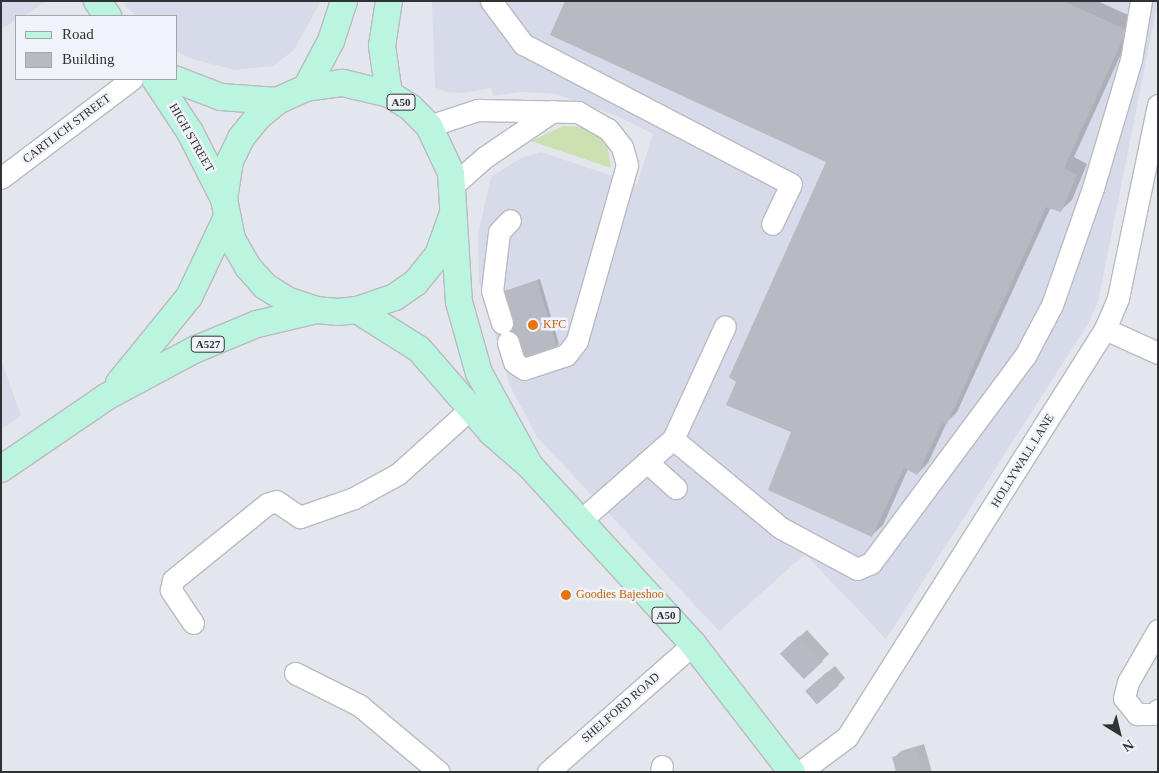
<!DOCTYPE html>
<style>
body{margin:0}
#map{position:relative;width:1159px;height:773px;overflow:hidden;background:#e4e6ee;font-family:"Times New Roman",serif}
div>[style]{position:absolute}
[style*='--x']{left:calc(var(--x)*1px);top:calc(var(--y)*1px);width:calc(var(--w)*1px);rotate:calc(var(--a)*1deg)}
.built>*{inset:0;background:#d7dbe9}
.green>*{inset:0;background:#cde0b2}
.shadow>*{inset:0;background:#0003}
.building>*{inset:0;background:#b8bac2;transform-origin:0 0}
.roads{filter:drop-shadow(1px 0 #b9bac2) drop-shadow(-1px 0 #b9bac2) drop-shadow(0 1px #b9bac2) drop-shadow(0 -1px #b9bac2)}
.minor>*{height:21px;margin:-10.5px;padding:0 10.5px;transform-origin:10.5px;border-radius:10.5px;background:#fff}
.major>*{height:26px;margin:-13px;padding:0 13px;transform-origin:13px;border-radius:13px;background:#bbf5df}
.dots>*{width:14px;height:14px;translate:-50% -50%;box-sizing:border-box;border:2px solid #f1f3fb;border-radius:50%}
span{translate:-50% -50%;white-space:nowrap;text-align:center;line-height:1.15;-webkit-text-stroke:5px #f1f3fb;paint-order:stroke}
.shield-label span{padding:1px 4px;background:#f1f3fb;border:1px solid;border-radius:4px;-webkit-text-stroke-width:0}
.shield-label{font-size:11px;color:#303134;font-weight:700}
.street-label{font-size:12px;color:#303134}
.food-label{font-size:12px;color:#c56008}
.left{translate:0 -50%;text-align:left}
.frame{position:absolute;inset:0;border:2px solid #303134;pointer-events:none}
.legend{position:absolute;left:15px;top:15px;width:162px;height:65px;box-sizing:border-box;background:#f1f3fb;border:1px solid #a4a5ab;margin:0;padding:6px 9px;list-style:none;font-size:15px;color:#303134}
.legend li{display:flex;align-items:center;gap:10px;height:25px}
.legend b{width:25px;border:1px solid #a4a5ab}
.north{position:absolute;left:1094px;top:708px;width:50px;height:50px;-webkit-text-stroke:4px #f1f3fb;paint-order:stroke;rotate:144deg;font-size:14px;font-weight:700;line-height:20px;text-align:center;color:#303134}
.north::after{content:'';display:block;margin:auto;width:18px;height:22px;background:#303134;clip-path:polygon(50% 0,100% 100%,50% 72%,0 100%)}
</style>
<div id="map">
<div class="built">
<div style="clip-path:polygon(1px 1px,48px 1px,23px 16px,16px 16px,16px 20px,1px 29px)"></div>
<div style="clip-path:polygon(129px 1px,321px 1px,294px 50px,273px 66px,235px 70px,192px 59px,176px 51px,176px 16px,137px 16px,124px 5px)"></div>
<div style="clip-path:polygon(432px 1px,1158px 1px,1098px 302px,1088px 324px,886px 639px,805px 554px,719px 631px,537px 437px,510px 386px,479px 281px,478px 234px,491px 177px,521px 158px,541px 152px,637px 184px,653px 134px,619px 117px,556px 94px,520px 92px,493px 96px,491px 88px,463px 93px,446px 92px,435px 87px)"></div>
<div style="clip-path:polygon(1px 359px,21px 416px,1px 429px)"></div>
</div>
<div class="green">
<div style="clip-path:polygon(563px 126px,586px 127px,595px 131px,608px 148px,611px 168px,531px 141px)"></div>
</div>
<div class="shadow">
<div style="clip-path:polygon(566px 1px,1097px 1px,1137px 19px,1074px 157px,1087px 164px,1072px 200px,1061px 210px,1051px 207px,957px 412px,947px 422px,928px 463px,917px 474px,908px 469px,883px 525px,872px 535px,793px 432px,828px 162px)"></div>
<div style="clip-path:polygon(540px 279px,559px 344px,556px 347px,503px 292px)"></div>
<div style="clip-path:polygon(807px 630px,829px 654px,822px 661px,788px 647px)"></div>
<div style="clip-path:polygon(835px 666px,845px 678px,838px 685px,813px 684px)"></div>
<div style="clip-path:polygon(924px 744px,932px 772px,898px 772px,894px 758px,901px 751px)"></div>
</div>
<div class="building">
<div style="clip-path:polygon(565px 1px,1063px 1px,1127px 30px,1064px 168px,1077px 175px,1061px 212px,1046px 207px,947px 424px,942px 423px,917px 475px,904px 468px,872px 537px,768px 490px,791px 432px,726px 405px,736px 382px,729px 377px,826px 162px,550px 35px)"></div>
<div style="clip-path:polygon(537px 281px,557px 348px,521px 359px,501px 344px,495px 325px,501px 292px)"></div>
<div style="left:799px;top:636px;width:35px;height:26px;rotate:47deg"></div>
<div style="left:827px;top:672px;width:18px;height:29px;rotate:49deg"></div>
<div style="clip-path:polygon(916px 750px,923px 772px,896px 772px,892px 757px)"></div>
</div>
<div class="roads">
<div class="minor">
<div style="--x:491;--y:1;--w:54;--a:53.3"></div>
<div style="--x:523;--y:44;--w:302;--a:27.6"></div>
<div style="--x:791;--y:184;--w:44;--a:115.4"></div>
<div style="--x:429;--y:126;--w:52;--a:-18.1"></div>
<div style="--x:478;--y:110;--w:100;--a:1.1"></div>
<div style="--x:578;--y:112;--w:34;--a:30"></div>
<div style="--x:608;--y:129;--w:23;--a:52"></div>
<div style="--x:622;--y:147;--w:19;--a:74"></div>
<div style="--x:627;--y:165;--w:183;--a:105.9"></div>
<div style="--x:577;--y:341;--w:18;--a:128"></div>
<div style="--x:566;--y:355;--w:44;--a:161.6"></div>
<div style="--x:524;--y:369;--w:12;--a:-145"></div>
<div style="--x:514;--y:362;--w:21;--a:-107"></div>
<div style="--x:1;--y:178;--w:164;--a:-37.1"></div>
<div style="--x:451;--y:187;--w:45;--a:-41.4"></div>
<div style="--x:485;--y:157;--w:82;--a:-34.1"></div>
<div style="--x:502;--y:323;--w:34;--a:-107"></div>
<div style="--x:492;--y:291;--w:59;--a:-83.2"></div>
<div style="--x:499;--y:232;--w:16;--a:-47"></div>
<div style="--x:1105;--y:329;--w:58;--a:24.4"></div>
<div style="--x:673;--y:439;--w:140;--a:39.5"></div>
<div style="--x:781;--y:528;--w:86;--a:28.3"></div>
<div style="--x:857;--y:569;--w:15;--a:-23"></div>
<div style="--x:871;--y:563;--w:258;--a:-53.4"></div>
<div style="--x:1025;--y:356;--w:58;--a:-62.1"></div>
<div style="--x:1052;--y:305;--w:124;--a:-70.7"></div>
<div style="--x:1093;--y:188;--w:134;--a:-73.5"></div>
<div style="--x:1131;--y:60;--w:60;--a:-80.4"></div>
<div style="--x:647;--y:462;--w:39;--a:42"></div>
<div style="--x:580;--y:521;--w:124;--a:-41.4"></div>
<div style="--x:673;--y:439;--w:124;--a:-65.3"></div>
<div style="--x:193;--y:623;--w:40;--a:-124"></div>
<div style="--x:171;--y:590;--w:10;--a:-79"></div>
<div style="--x:173;--y:580;--w:121;--a:-39"></div>
<div style="--x:267;--y:504;--w:9;--a:-18"></div>
<div style="--x:276;--y:501;--w:29;--a:34"></div>
<div style="--x:300;--y:517;--w:57;--a:-19.4"></div>
<div style="--x:354;--y:498;--w:50;--a:-28.6"></div>
<div style="--x:398;--y:474;--w:97;--a:-42.1"></div>
<div style="--x:1158;--y:630;--w:60;--a:120"></div>
<div style="--x:1128;--y:682;--w:16;--a:104"></div>
<div style="--x:1124;--y:698;--w:21;--a:51"></div>
<div style="--x:1137;--y:714;--w:17;--a:0"></div>
<div style="--x:1154;--y:714;--w:6;--a:-45"></div>
<div style="--x:295;--y:673;--w:72;--a:26.6"></div>
<div style="--x:359;--y:705;--w:104;--a:39.9"></div>
<div style="--x:548;--y:772;--w:193;--a:-41.4"></div>
<div style="--x:661;--y:772;--w:6;--a:-81"></div>
<div style="--x:800;--y:772;--w:59;--a:-36.7"></div>
<div style="--x:847;--y:737;--w:483;--a:-57.7"></div>
<div style="--x:1105;--y:329;--w:34;--a:-67"></div>
<div style="--x:1118;--y:298;--w:197;--a:-78.3"></div>
</div>
<div class="major">
<div style="--x:97;--y:1;--w:19;--a:54"></div>
<div style="--x:155;--y:79;--w:64;--a:56.6"></div>
<div style="--x:190;--y:132;--w:75;--a:63.1"></div>
<div style="--x:174;--y:79;--w:50;--a:21"></div>
<div style="--x:221;--y:97;--w:56;--a:4.1"></div>
<div style="--x:306;--y:88;--w:53;--a:-62"></div>
<div style="--x:331;--y:41;--w:42;--a:-72"></div>
<div style="--x:389;--y:94;--w:49;--a:-98.3"></div>
<div style="--x:382;--y:46;--w:46;--a:-81.2"></div>
<div style="--x:452;--y:216;--w:41;--a:109.7"></div>
<div style="--x:438;--y:255;--w:36;--a:129"></div>
<div style="--x:415;--y:283;--w:24;--a:145"></div>
<div style="--x:395;--y:297;--w:40;--a:161.1"></div>
<div style="--x:357;--y:310;--w:19;--a:174"></div>
<div style="--x:338;--y:312;--w:21;--a:-175"></div>
<div style="--x:317;--y:310;--w:32;--a:-162"></div>
<div style="--x:287;--y:300;--w:26;--a:-148"></div>
<div style="--x:265;--y:286;--w:25;--a:-132"></div>
<div style="--x:248;--y:267;--w:32;--a:-120"></div>
<div style="--x:232;--y:239;--w:41;--a:-101.3"></div>
<div style="--x:224;--y:199;--w:38;--a:-81"></div>
<div style="--x:230;--y:161;--w:25;--a:-64"></div>
<div style="--x:241;--y:138;--w:26;--a:-51"></div>
<div style="--x:257;--y:118;--w:26;--a:-40"></div>
<div style="--x:277;--y:101;--w:32;--a:-24"></div>
<div style="--x:306;--y:88;--w:37;--a:-8"></div>
<div style="--x:343;--y:83;--w:47;--a:13.4"></div>
<div style="--x:389;--y:94;--w:25;--a:32"></div>
<div style="--x:410;--y:107;--w:27;--a:45"></div>
<div style="--x:429;--y:126;--w:52;--a:64.9"></div>
<div style="--x:451;--y:173;--w:129;--a:86.5"></div>
<div style="--x:459;--y:302;--w:74;--a:74.3"></div>
<div style="--x:479;--y:373;--w:106;--a:61.3"></div>
<div style="--x:357;--y:310;--w:73;--a:32.2"></div>
<div style="--x:419;--y:349;--w:111;--a:49"></div>
<div style="--x:492;--y:433;--w:50;--a:41"></div>
<div style="--x:530;--y:466;--w:241;--a:47.5"></div>
<div style="--x:693;--y:644;--w:162;--a:52.3"></div>
<div style="--x:119;--y:383;--w:111;--a:-50.9"></div>
<div style="--x:189;--y:297;--w:86;--a:-64.6"></div>
<div style="--x:1;--y:469;--w:127;--a:-34.4"></div>
<div style="--x:106;--y:397;--w:100;--a:-28.1"></div>
<div style="--x:194;--y:350;--w:68;--a:-22.4"></div>
<div style="--x:257;--y:324;--w:62;--a:-13.1"></div>
</div>
</div>
<div class="dots">
<div style="left:533px;top:325px;background:#e8710a"></div>
<div style="left:566px;top:595px;background:#e8710a"></div>
</div>
<div class="shield-label">
<span style="left:401px;top:102px">A50</span>
<span style="left:208px;top:344px">A527</span>
<span style="left:666px;top:615px">A50</span>
</div>
<div class="street-label">
<span style="left:67px;top:129px;rotate:-37deg">CARTLICH STREET</span>
<span style="left:191px;top:138px;rotate:60deg">HIGH STREET</span>
<span style="left:1023px;top:461px;rotate:-58deg">HOLLYWALL LANE</span>
<span style="left:621px;top:708px;rotate:-41deg">SHELFORD ROAD</span>
</div>
<div class="food-label">
<span class="left" style="left:543px;top:325px">KFC</span>
<span class="left" style="left:576px;top:595px">Goodies Bajeshoo</span>
</div>
<div class="frame"></div>
<ul class="legend">
<li><b style="height:6px;background:#bbf5df"></b>Road</li>
<li><b style="height:14px;background:#b8bac2"></b>Building</li>
</ul>
<div class="north">N</div>
</div>
